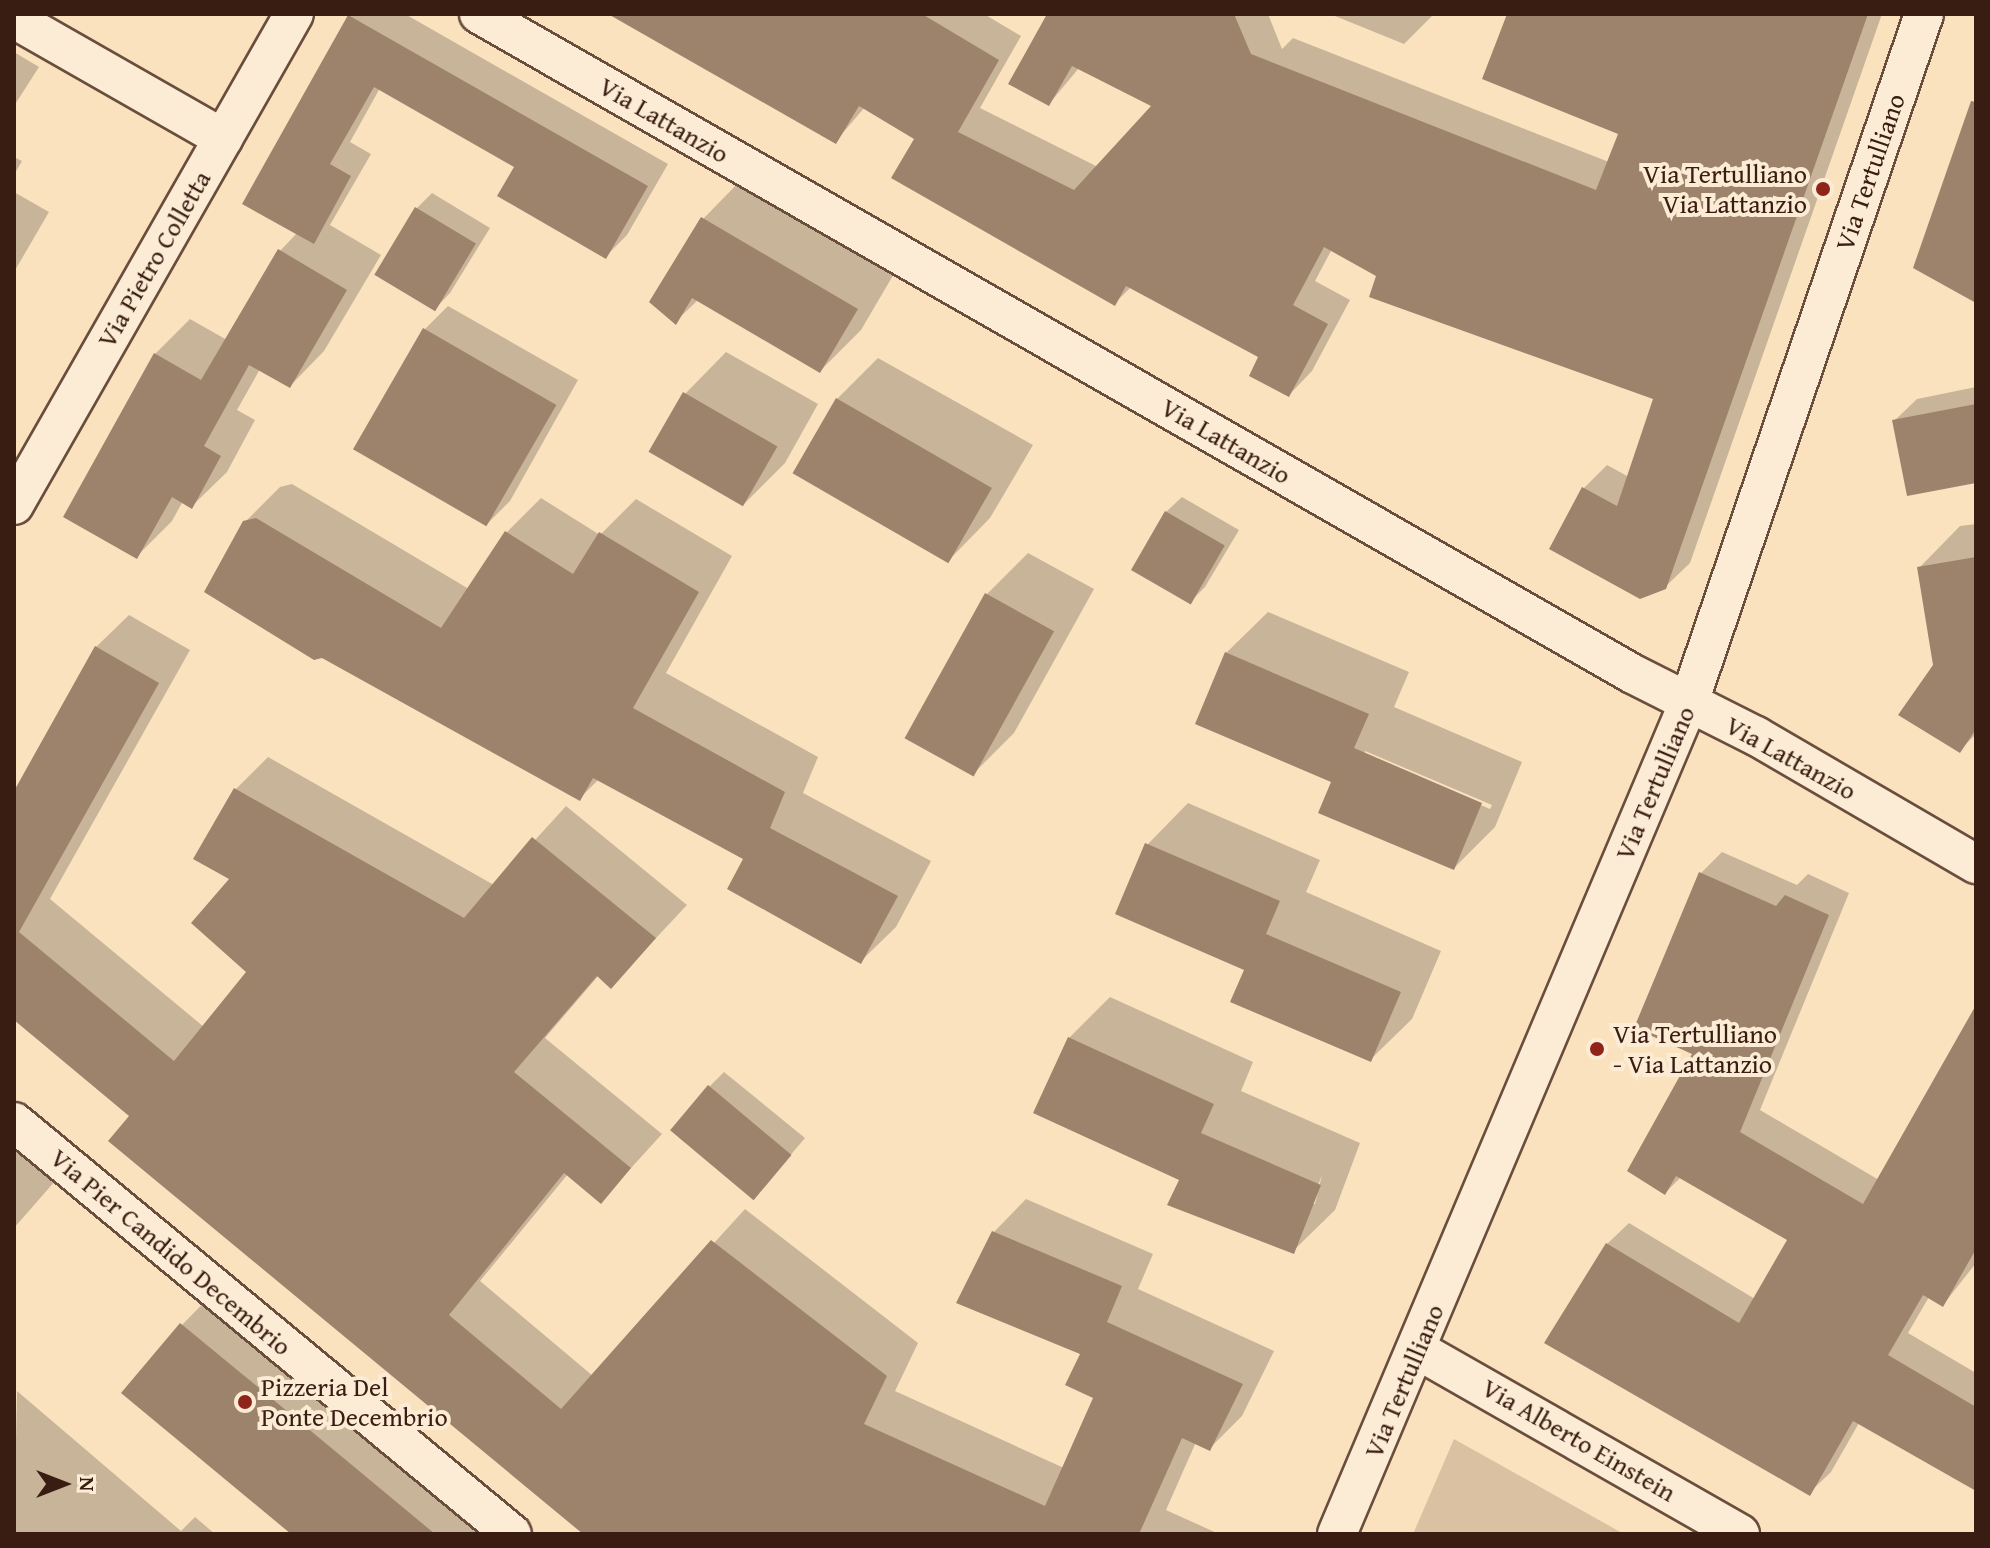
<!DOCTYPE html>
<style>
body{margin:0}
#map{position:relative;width:1990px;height:1548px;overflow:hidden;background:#fbe2bf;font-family:"Gentium Book Plus",serif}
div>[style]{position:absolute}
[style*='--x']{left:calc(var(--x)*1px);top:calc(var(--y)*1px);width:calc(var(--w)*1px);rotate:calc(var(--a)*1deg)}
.green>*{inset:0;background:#dac1a2}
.shadow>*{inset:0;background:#0003}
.building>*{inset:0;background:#9e836c;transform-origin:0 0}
.roads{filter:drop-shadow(2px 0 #6a4e3d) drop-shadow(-2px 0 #6a4e3d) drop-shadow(0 2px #6a4e3d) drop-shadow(0 -2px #6a4e3d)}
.street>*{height:38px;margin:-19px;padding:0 19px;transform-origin:19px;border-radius:19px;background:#fcecd5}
.dots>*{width:22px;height:22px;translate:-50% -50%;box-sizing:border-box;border:4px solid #fcecd5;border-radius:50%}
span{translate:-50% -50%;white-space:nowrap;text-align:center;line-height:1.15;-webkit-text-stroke:8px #fcecd5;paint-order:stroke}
.street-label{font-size:26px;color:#3a1d12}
.poi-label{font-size:26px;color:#3a1d12}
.right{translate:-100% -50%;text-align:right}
.left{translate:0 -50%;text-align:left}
.frame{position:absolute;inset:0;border:16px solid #3a1d12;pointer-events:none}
.north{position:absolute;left:24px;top:1444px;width:80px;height:80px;-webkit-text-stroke:6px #fcecd5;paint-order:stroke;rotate:90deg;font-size:22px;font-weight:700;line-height:32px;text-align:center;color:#3a1d12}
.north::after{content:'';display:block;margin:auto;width:28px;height:36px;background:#3a1d12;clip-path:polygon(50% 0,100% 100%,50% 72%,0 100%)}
</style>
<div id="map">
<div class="green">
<div style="clip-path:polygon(1454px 1439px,1624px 1534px,1413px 1534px)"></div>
</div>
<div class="shadow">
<div style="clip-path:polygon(351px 14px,405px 14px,668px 164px,627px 235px,606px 256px,517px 166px,380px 88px,350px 142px,371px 154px,330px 225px,381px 255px,324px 351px,290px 386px,260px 369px,237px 410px,255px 420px,227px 472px,192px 506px,183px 501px,172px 521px,137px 556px,155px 354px,190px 319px,227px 340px,280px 251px,297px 233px)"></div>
<div style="clip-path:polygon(614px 14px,984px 14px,1021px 36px,980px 108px,1098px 167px,1155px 105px,1079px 68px,1049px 104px,1050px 14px,1268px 14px,1282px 49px,1293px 38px,1609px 162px,1620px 133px,1509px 14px,1882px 14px,1690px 563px,1665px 587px,1583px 489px,1607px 465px,1629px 477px,1655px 398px,1332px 249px,1315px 281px,1350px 300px,1312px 371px,1289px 395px,1261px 357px,1132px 286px,1115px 303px,917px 138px,865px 107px,835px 142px)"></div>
<div style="clip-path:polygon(1330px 14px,1434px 14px,1404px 44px)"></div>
<div style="clip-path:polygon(14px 52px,39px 67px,14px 106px)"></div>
<div style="clip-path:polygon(14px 157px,22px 161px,14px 175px)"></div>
<div style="clip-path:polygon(744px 177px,898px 267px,861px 330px,820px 371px,699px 299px,675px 322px,703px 219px)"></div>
<div style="clip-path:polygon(14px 192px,49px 212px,14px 272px)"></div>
<div style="clip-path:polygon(432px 193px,490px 228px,450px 293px,435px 309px,416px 209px)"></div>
<div style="clip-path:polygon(448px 306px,578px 380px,510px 501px,487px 524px,425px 329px)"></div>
<div style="clip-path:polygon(726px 352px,818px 404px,785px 463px,744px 504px,685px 394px)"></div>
<div style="clip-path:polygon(878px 358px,1033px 445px,990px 518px,949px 560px,837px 399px)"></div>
<div style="clip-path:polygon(1976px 387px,1976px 481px,1894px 421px,1917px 399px)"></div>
<div style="clip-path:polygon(292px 484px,469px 589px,507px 532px,541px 498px,600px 535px,636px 499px,732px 556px,666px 673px,818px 757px,803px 793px,931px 861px,896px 927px,861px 961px,746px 858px,599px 779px,579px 799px,245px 522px,280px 487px)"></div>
<div style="clip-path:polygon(1182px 497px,1239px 530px,1205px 587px,1190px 602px,1166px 512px)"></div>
<div style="clip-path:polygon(1976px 524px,1976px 734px,1960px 750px,1935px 665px,1919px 568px,1960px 526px)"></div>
<div style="clip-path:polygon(1028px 553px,1094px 589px,1014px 733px,973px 774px,907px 737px,987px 594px)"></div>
<div style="clip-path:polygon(evenodd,1268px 612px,1409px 672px,1394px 707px,1522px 762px,1495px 827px,1454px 868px,1334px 781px,1226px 653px,1268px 612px,1365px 751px,1492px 805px,1490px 809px,1365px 755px,1365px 751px)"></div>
<div style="clip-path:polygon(129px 615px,190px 650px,50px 899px,204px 1027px,249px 972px,232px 878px,236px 789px,268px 757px,494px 885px,566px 806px,687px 905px,611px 986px,599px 975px,545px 1038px,662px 1134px,601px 1201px,568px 1174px,480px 1281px,593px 1376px,745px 1209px,918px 1343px,895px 1391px,1064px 1468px,1095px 1397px,1083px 1353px,959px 1302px,994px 1232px,1026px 1199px,1153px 1254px,1138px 1289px,1274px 1351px,1242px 1416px,1210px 1448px,1196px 1442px,1166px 1510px,1219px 1534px,584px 1534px,131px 1116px,14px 1017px,14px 795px,96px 647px)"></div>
<div style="clip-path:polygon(1188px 803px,1320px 860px,1306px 892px,1441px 951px,1412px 1019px,1370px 1060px,1147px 845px)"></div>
<div style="clip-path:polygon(1722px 852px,1797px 885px,1808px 874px,1849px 893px,1760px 1110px,1879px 1180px,1976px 1018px,1976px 1263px,1943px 1305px,1929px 1297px,1908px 1333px,1976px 1373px,1976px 1488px,1859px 1423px,1831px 1472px,1809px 1493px,1607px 1244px,1629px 1223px,1755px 1299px,1789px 1240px,1681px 1177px,1665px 1193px,1694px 1053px,1700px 874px)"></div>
<div style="clip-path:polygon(evenodd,1110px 997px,1253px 1062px,1241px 1091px,1360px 1143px,1335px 1210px,1293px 1251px,1181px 1179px,1069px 1038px,1110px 997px,1322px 1175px,1315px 1204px,1311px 1204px,1322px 1175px)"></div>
<div style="clip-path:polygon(724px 1072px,805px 1138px,755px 1197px,709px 1087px)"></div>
<div style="clip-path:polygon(14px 1145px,56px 1180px,14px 1228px)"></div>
<div style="clip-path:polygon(217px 1289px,513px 1534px,294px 1534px,182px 1325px)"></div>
<div style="clip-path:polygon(17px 1391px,181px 1531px,195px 1517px,215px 1534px,14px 1534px)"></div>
</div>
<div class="building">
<div style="clip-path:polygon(608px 14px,922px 14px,999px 60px,958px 132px,1074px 190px,1151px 106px,1072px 66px,1049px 106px,1008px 84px,1047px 14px,1234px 14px,1251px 54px,1596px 190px,1618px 134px,1482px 79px,1507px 14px,1868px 14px,1666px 589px,1640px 599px,1549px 549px,1582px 487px,1617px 506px,1653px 399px,1369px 297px,1376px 276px,1324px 247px,1293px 305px,1328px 324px,1289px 397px,1249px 376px,1258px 357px,1126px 286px,1115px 306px,891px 178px,914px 139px,859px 106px,836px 144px)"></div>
<div style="clip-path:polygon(348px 15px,648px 186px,606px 259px,497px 196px,514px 167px,374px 87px,330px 164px,351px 176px,314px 244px,242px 204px)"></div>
<div style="clip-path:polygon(1971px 101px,1976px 102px,1976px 303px,1913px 268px)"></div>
<div style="left:415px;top:207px;width:71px;height:79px;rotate:31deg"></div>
<div style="clip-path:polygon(701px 217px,858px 309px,820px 373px,692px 298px,676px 325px,649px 302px)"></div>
<div style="clip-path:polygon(278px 249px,347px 290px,290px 388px,249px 365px,204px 446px,221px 456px,192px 509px,172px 497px,137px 559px,63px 517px,154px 353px,201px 380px)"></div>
<div style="left:423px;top:328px;width:154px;height:140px;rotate:30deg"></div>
<div style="left:683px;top:392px;width:109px;height:69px;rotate:30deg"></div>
<div style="left:836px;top:398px;width:180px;height:87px;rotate:30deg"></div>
<div style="clip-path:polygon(1976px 404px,1976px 483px,1907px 496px,1892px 420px)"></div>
<div style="left:1165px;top:511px;width:69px;height:68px;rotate:30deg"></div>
<div style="clip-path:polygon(256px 518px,441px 628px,505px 531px,573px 574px,599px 532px,699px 592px,633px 708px,785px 792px,770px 828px,898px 896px,861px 964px,727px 889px,743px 859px,593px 778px,580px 801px,322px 658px,314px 660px,204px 592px,243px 521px)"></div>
<div style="clip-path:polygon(1976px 557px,1976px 729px,1960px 753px,1898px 715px,1933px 665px,1917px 567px)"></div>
<div style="left:985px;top:593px;width:79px;height:166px;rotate:29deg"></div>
<div style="clip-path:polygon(95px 646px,159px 683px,19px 932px,174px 1061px,246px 972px,191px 923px,229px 879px,193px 859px,234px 788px,464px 918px,532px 837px,656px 938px,611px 989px,597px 976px,514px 1072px,631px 1168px,601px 1204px,564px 1173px,449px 1315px,561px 1409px,711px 1240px,887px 1376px,864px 1424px,1045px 1506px,1093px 1398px,1065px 1385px,1080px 1354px,956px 1303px,992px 1231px,1122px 1286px,1107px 1322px,1243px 1384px,1210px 1451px,1182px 1438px,1139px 1534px,583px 1534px,108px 1141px,129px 1116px,14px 1020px,14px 791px)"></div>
<div style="clip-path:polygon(1225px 652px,1369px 714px,1354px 748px,1482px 803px,1454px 870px,1318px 813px,1331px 782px,1195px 724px)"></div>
<div style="clip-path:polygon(1145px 843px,1280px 901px,1266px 934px,1401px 992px,1371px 1062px,1230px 1002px,1244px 970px,1115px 914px)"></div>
<div style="clip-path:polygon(1699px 872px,1776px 906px,1785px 895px,1829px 915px,1740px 1132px,1863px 1204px,1976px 1005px,1976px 1249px,1943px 1307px,1923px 1295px,1888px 1355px,1976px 1407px,1976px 1491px,1853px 1421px,1810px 1496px,1544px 1343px,1606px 1243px,1739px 1323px,1787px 1240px,1676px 1176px,1665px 1195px,1627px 1171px,1692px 1054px,1634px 1028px)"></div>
<div style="clip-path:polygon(1068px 1037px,1214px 1104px,1201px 1133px,1321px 1185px,1294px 1254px,1167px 1205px,1179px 1180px,1033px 1113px)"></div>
<div style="left:708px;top:1085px;width:109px;height:59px;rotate:40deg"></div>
<div style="clip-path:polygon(180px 1323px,253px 1383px,435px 1534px,291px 1534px,121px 1393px)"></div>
</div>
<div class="roads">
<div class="street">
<div style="--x:479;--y:14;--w:1329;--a:29.77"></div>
<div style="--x:1633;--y:674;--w:138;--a:26.8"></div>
<div style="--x:1756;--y:736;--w:255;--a:30.2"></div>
<div style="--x:14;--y:19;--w:241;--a:29.7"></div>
<div style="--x:14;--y:505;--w:565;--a:-60.31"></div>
<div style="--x:14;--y:1122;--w:646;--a:39.6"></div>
<div style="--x:1416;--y:1349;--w:373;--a:29.7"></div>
<div style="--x:1337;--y:1534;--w:903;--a:-67.07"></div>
<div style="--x:1689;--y:702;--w:727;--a:-71.14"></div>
</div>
</div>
<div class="dots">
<div style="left:1823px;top:189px;background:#8f2418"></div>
<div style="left:1597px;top:1049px;background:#8f2418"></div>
<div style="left:245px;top:1402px;background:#8f2418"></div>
</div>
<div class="street-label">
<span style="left:664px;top:120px;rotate:30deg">Via Lattanzio</span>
<span style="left:1870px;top:172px;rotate:-71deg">Via Tertulliano</span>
<span style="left:154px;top:259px;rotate:-60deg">Via Pietro Colletta</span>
<span style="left:1226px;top:441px;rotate:30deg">Via Lattanzio</span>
<span style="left:1791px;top:758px;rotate:29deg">Via Lattanzio</span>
<span style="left:1655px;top:783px;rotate:-67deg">Via Tertulliano</span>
<span style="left:171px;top:1252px;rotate:40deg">Via Pier Candido Decembrio</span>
<span style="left:1404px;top:1381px;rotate:-67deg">Via Tertulliano</span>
<span style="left:1579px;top:1440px;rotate:30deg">Via Alberto Einstein</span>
</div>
<div class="poi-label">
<span class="right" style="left:1807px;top:189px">Via Tertulliano<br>Via Lattanzio</span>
<span class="left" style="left:1613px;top:1049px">Via Tertulliano<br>- Via Lattanzio</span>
<span class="left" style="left:261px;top:1402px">Pizzeria Del<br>Ponte Decembrio</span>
</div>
<div class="frame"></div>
<div class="north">N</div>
</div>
